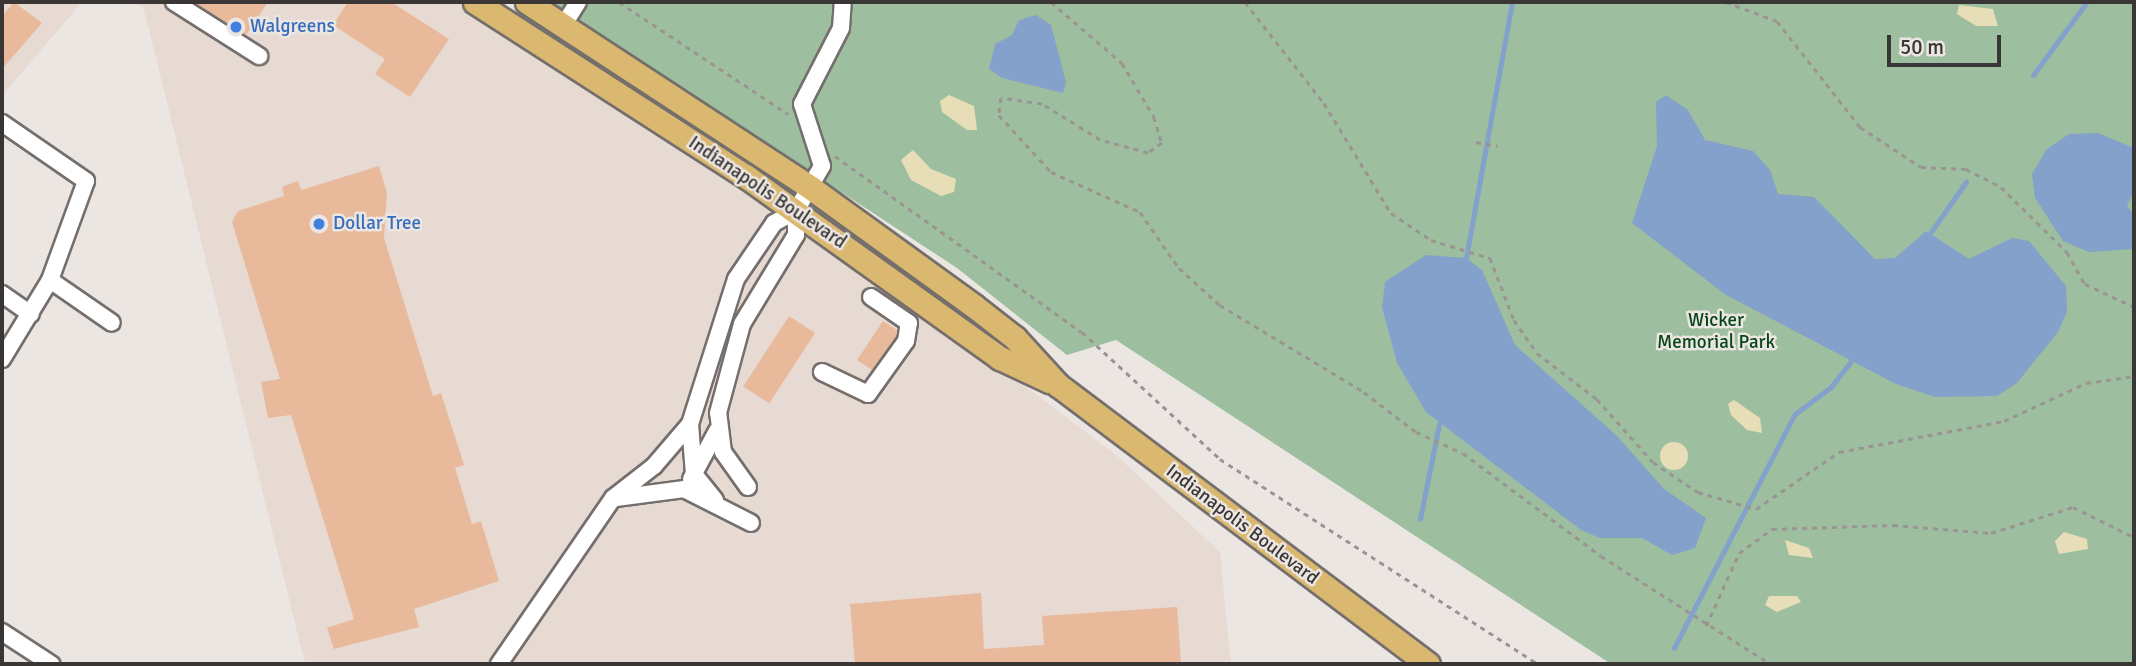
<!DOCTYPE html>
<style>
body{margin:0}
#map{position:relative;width:2136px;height:666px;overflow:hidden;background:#ece6e2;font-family:Signika,sans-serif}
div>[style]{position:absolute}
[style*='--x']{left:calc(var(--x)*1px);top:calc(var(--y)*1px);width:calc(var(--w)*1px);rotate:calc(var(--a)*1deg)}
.built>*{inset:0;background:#e7dad2}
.green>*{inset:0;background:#9dbe9f}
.sand>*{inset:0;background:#e7deb8}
.round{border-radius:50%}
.water>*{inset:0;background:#83a1ca}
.stream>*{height:4.5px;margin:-2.25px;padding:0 2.25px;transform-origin:2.25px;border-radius:2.25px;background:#83a1ca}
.building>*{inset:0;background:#e9b99b;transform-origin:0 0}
.path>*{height:2.5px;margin-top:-1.25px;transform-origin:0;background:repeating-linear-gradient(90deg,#9a9592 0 5px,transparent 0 10px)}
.roads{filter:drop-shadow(2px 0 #746f6c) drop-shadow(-2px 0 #746f6c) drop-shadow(0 2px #746f6c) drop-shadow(0 -2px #746f6c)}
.minor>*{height:16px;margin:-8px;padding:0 8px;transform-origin:8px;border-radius:8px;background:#fff}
.highway>*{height:23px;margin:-11.5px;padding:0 11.5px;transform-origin:11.5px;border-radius:11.5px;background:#dbb86f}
.dots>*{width:19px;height:19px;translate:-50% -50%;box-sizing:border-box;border:4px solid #ece6e2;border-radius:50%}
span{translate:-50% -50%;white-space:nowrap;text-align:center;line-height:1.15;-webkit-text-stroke:5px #ece6e2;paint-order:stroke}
.shop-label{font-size:19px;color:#366cbe}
.left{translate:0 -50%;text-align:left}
.street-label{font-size:19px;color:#393635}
.park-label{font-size:19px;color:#054617}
.frame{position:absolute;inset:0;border:4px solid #393635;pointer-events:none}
.scale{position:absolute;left:1887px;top:35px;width:114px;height:32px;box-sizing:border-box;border:4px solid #393635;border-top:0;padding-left:9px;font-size:21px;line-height:24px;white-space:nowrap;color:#393635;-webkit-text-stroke:5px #ece6e2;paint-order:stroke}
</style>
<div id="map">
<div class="built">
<div style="clip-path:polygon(2px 2px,82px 2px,2px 96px)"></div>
<div style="clip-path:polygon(134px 2px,462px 2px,984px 355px,1116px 455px,1220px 552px,1231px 664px,305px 664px,144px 9px)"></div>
</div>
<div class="green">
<div style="clip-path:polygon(551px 2px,2134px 2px,2134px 664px,1611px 664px,1116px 340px,1067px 355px,957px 268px)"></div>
</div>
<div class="sand">
<div style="clip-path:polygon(1959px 5px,1993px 9px,1998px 26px,1976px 26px,1957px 14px)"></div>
<div style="clip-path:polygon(949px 95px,974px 106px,977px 130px,967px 130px,942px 112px,940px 101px)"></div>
<div style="clip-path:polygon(913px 150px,931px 169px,956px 179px,954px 192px,941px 196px,911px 180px,901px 160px)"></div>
<div style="clip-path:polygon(1734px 400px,1760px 418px,1762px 433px,1747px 430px,1731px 415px,1728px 404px)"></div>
<div class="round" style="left:1660px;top:442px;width:28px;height:28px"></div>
<div style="clip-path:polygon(2064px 532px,2087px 539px,2088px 549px,2059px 554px,2055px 541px)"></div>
<div style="clip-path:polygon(1785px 540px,1809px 548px,1813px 558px,1789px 555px)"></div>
<div style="clip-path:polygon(1769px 596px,1797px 596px,1801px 602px,1777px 612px,1765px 605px)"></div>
</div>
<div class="water">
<div style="clip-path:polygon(1036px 15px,1051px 25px,1066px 82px,1063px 93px,1002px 78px,989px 69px,995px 44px,1012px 35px,1019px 20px)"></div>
<div style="clip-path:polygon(1666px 95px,1688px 110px,1705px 140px,1753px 151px,1770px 170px,1778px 194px,1814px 197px,1875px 259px,1895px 258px,1926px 231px,1969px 259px,2012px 238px,2029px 241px,2066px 286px,2067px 312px,2058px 332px,2017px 383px,1997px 396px,1935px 397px,1896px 384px,1726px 295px,1632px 223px,1657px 146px,1656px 102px)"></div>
<div style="clip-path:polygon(2098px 133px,2134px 148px,2134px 191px,2127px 206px,2134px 215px,2134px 249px,2089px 252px,2063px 241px,2035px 198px,2032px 174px,2047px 149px,2069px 134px)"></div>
<div style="clip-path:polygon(1426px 255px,1466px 258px,1482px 270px,1515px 345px,1616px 435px,1664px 489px,1706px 518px,1695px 548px,1672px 555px,1642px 538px,1600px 538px,1581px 530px,1426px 412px,1397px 363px,1382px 307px,1385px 282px)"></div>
</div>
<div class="stream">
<div style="--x:2033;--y:75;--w:91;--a:-53.5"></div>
<div style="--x:1931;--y:232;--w:61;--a:-55"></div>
<div style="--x:1466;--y:258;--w:260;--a:-79.8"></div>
<div style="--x:1420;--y:519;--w:96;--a:-78.6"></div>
<div style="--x:1674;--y:648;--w:263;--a:-62.7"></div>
<div style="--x:1795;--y:414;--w:45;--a:-36.9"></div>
<div style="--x:1831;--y:387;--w:34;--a:-52"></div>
</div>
<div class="building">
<div style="clip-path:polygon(14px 2px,42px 23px,2px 69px,2px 16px)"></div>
<div style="clip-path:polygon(194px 2px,268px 2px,246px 35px)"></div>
<div style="clip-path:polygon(348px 2px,391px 2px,449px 39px,410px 97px,375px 74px,385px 59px,333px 25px)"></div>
<div style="clip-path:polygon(379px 166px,387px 193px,384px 238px,433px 396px,441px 393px,464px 465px,455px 468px,472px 524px,481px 521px,499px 581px,414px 609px,419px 627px,334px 649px,327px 628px,354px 619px,291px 415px,268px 418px,261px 382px,280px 379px,232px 222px,238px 211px,284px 196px,282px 187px,298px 181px,301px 190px)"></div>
<div style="left:789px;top:316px;width:31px;height:84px;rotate:33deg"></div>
<div style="clip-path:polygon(883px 321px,897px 330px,896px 337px,872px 370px,857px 360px)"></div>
<div style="clip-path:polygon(981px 593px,984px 649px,1044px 645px,1042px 616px,1177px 607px,1181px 664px,855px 664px,850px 604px)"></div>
</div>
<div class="path">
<div style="--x:619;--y:2;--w:203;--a:33.5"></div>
<div style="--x:1051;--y:2;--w:94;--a:40.7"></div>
<div style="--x:1122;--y:63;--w:63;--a:59.3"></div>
<div style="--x:1154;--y:117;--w:27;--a:73"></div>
<div style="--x:1162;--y:143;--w:17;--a:144"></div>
<div style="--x:1148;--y:153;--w:50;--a:-164.8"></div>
<div style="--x:1100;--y:140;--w:68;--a:-148.2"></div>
<div style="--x:1042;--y:104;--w:41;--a:-171.7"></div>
<div style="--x:1001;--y:98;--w:17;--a:97"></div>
<div style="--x:999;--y:115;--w:77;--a:47.6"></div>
<div style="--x:1051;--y:172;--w:98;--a:24.2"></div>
<div style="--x:1140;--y:212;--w:68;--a:55.1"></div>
<div style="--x:1179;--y:268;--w:55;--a:42.1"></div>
<div style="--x:1220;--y:305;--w:168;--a:31.1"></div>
<div style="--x:1364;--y:392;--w:66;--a:37.6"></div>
<div style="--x:1416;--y:432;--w:51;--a:24.1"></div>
<div style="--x:1463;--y:453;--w:172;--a:36.7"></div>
<div style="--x:1601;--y:556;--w:196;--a:32.5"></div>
<div style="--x:1245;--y:2;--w:128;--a:52"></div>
<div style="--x:1324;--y:103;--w:129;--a:58.7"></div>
<div style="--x:1391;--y:213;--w:48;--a:34"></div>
<div style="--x:1431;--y:240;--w:62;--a:17"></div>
<div style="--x:1490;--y:258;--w:66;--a:68.8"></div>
<div style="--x:1514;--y:320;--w:40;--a:55.1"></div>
<div style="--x:1537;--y:353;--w:76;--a:37.5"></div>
<div style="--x:1597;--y:399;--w:84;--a:48.4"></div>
<div style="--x:1653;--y:462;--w:54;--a:33.7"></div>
<div style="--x:1698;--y:492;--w:60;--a:16.3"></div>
<div style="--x:1756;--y:509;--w:101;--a:-34.5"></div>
<div style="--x:1839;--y:452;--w:168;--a:-10.6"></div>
<div style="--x:2004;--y:421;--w:90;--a:-24.9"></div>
<div style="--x:2086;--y:383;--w:49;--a:-8.3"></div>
<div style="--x:1726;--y:2;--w:54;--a:20.4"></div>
<div style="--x:1777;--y:21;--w:135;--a:51.9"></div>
<div style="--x:1860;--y:127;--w:73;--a:33.3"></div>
<div style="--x:1921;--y:167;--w:45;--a:2.5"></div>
<div style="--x:1966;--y:169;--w:39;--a:27"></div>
<div style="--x:2001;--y:187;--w:93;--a:44.6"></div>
<div style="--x:2067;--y:252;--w:37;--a:61"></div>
<div style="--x:2085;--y:284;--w:54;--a:25.1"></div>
<div style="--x:1476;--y:142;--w:22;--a:10"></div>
<div style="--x:835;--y:156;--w:303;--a:35.5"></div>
<div style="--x:1082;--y:332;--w:188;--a:42.6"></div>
<div style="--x:1220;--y:459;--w:378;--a:32.8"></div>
<div style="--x:1706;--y:626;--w:80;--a:-65.7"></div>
<div style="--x:1739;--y:553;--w:41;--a:-36"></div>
<div style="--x:1772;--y:529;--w:121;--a:-1.9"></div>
<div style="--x:1893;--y:525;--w:98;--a:4.7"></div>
<div style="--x:1991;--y:533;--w:86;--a:-17.6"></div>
<div style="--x:2073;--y:507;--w:68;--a:26.2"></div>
</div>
<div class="roads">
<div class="minor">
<div style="--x:174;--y:2;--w:101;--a:32.4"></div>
<div style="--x:563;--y:26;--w:28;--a:-58"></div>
<div style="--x:2;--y:123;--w:102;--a:34.6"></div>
<div style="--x:86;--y:181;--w:105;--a:110"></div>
<div style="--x:50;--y:280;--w:75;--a:34.7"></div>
<div style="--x:2;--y:294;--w:35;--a:35"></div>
<div style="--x:2;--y:359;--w:92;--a:-58.7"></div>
<div style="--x:822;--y:372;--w:51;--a:25.6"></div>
<div style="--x:868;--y:394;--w:65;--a:-54.4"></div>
<div style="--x:906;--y:341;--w:18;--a:-81"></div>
<div style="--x:909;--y:323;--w:46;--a:-145.6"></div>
<div style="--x:691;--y:479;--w:55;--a:-61.6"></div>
<div style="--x:748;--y:487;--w:43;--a:-125.5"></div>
<div style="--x:723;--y:452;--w:39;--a:-97"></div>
<div style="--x:718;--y:413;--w:92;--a:-74.9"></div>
<div style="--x:742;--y:324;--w:104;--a:-58.8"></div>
<div style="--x:796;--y:235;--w:24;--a:-90"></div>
<div style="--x:616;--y:498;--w:69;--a:-7.5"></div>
<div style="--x:684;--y:489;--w:75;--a:26.9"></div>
<div style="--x:715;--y:500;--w:33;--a:-129"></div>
<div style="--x:694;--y:474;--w:50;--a:-94.6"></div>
<div style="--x:690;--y:424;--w:152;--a:-72.4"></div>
<div style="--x:736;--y:279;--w:68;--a:-55.8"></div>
<div style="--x:774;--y:223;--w:25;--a:-29"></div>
<div style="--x:796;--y:211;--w:52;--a:-60"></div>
<div style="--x:822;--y:166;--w:65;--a:-107.9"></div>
<div style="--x:802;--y:104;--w:85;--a:-62.8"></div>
<div style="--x:841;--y:28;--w:26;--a:-86"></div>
<div style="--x:2;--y:632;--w:59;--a:33.1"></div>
<div style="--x:499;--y:664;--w:201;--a:-55.5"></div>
<div style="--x:613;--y:498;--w:52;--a:-38"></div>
<div style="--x:654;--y:466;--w:55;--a:-49.4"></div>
</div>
<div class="highway">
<div style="--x:475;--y:2;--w:323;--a:32.8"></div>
<div style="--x:747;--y:177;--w:311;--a:35.6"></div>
<div style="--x:1000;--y:358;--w:54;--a:25.1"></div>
<div style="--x:527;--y:2;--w:339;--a:33.2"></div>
<div style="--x:811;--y:188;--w:201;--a:35.9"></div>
<div style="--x:974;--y:306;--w:52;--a:38"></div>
<div style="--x:1015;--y:338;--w:64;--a:47.5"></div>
<div style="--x:1058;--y:385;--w:463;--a:37"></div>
</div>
</div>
<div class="dots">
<div style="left:236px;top:27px;background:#3f7fe0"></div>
<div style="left:319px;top:224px;background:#3f7fe0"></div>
</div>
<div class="shop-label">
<span class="left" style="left:250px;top:27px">Walgreens</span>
<span class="left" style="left:333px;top:224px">Dollar Tree</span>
</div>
<div class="street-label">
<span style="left:767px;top:193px;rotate:34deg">Indianapolis Boulevard</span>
<span style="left:1242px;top:525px;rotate:37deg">Indianapolis Boulevard</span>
</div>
<div class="park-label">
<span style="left:1716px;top:332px">Wicker<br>Memorial Park</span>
</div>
<div class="frame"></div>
<div class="scale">50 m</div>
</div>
